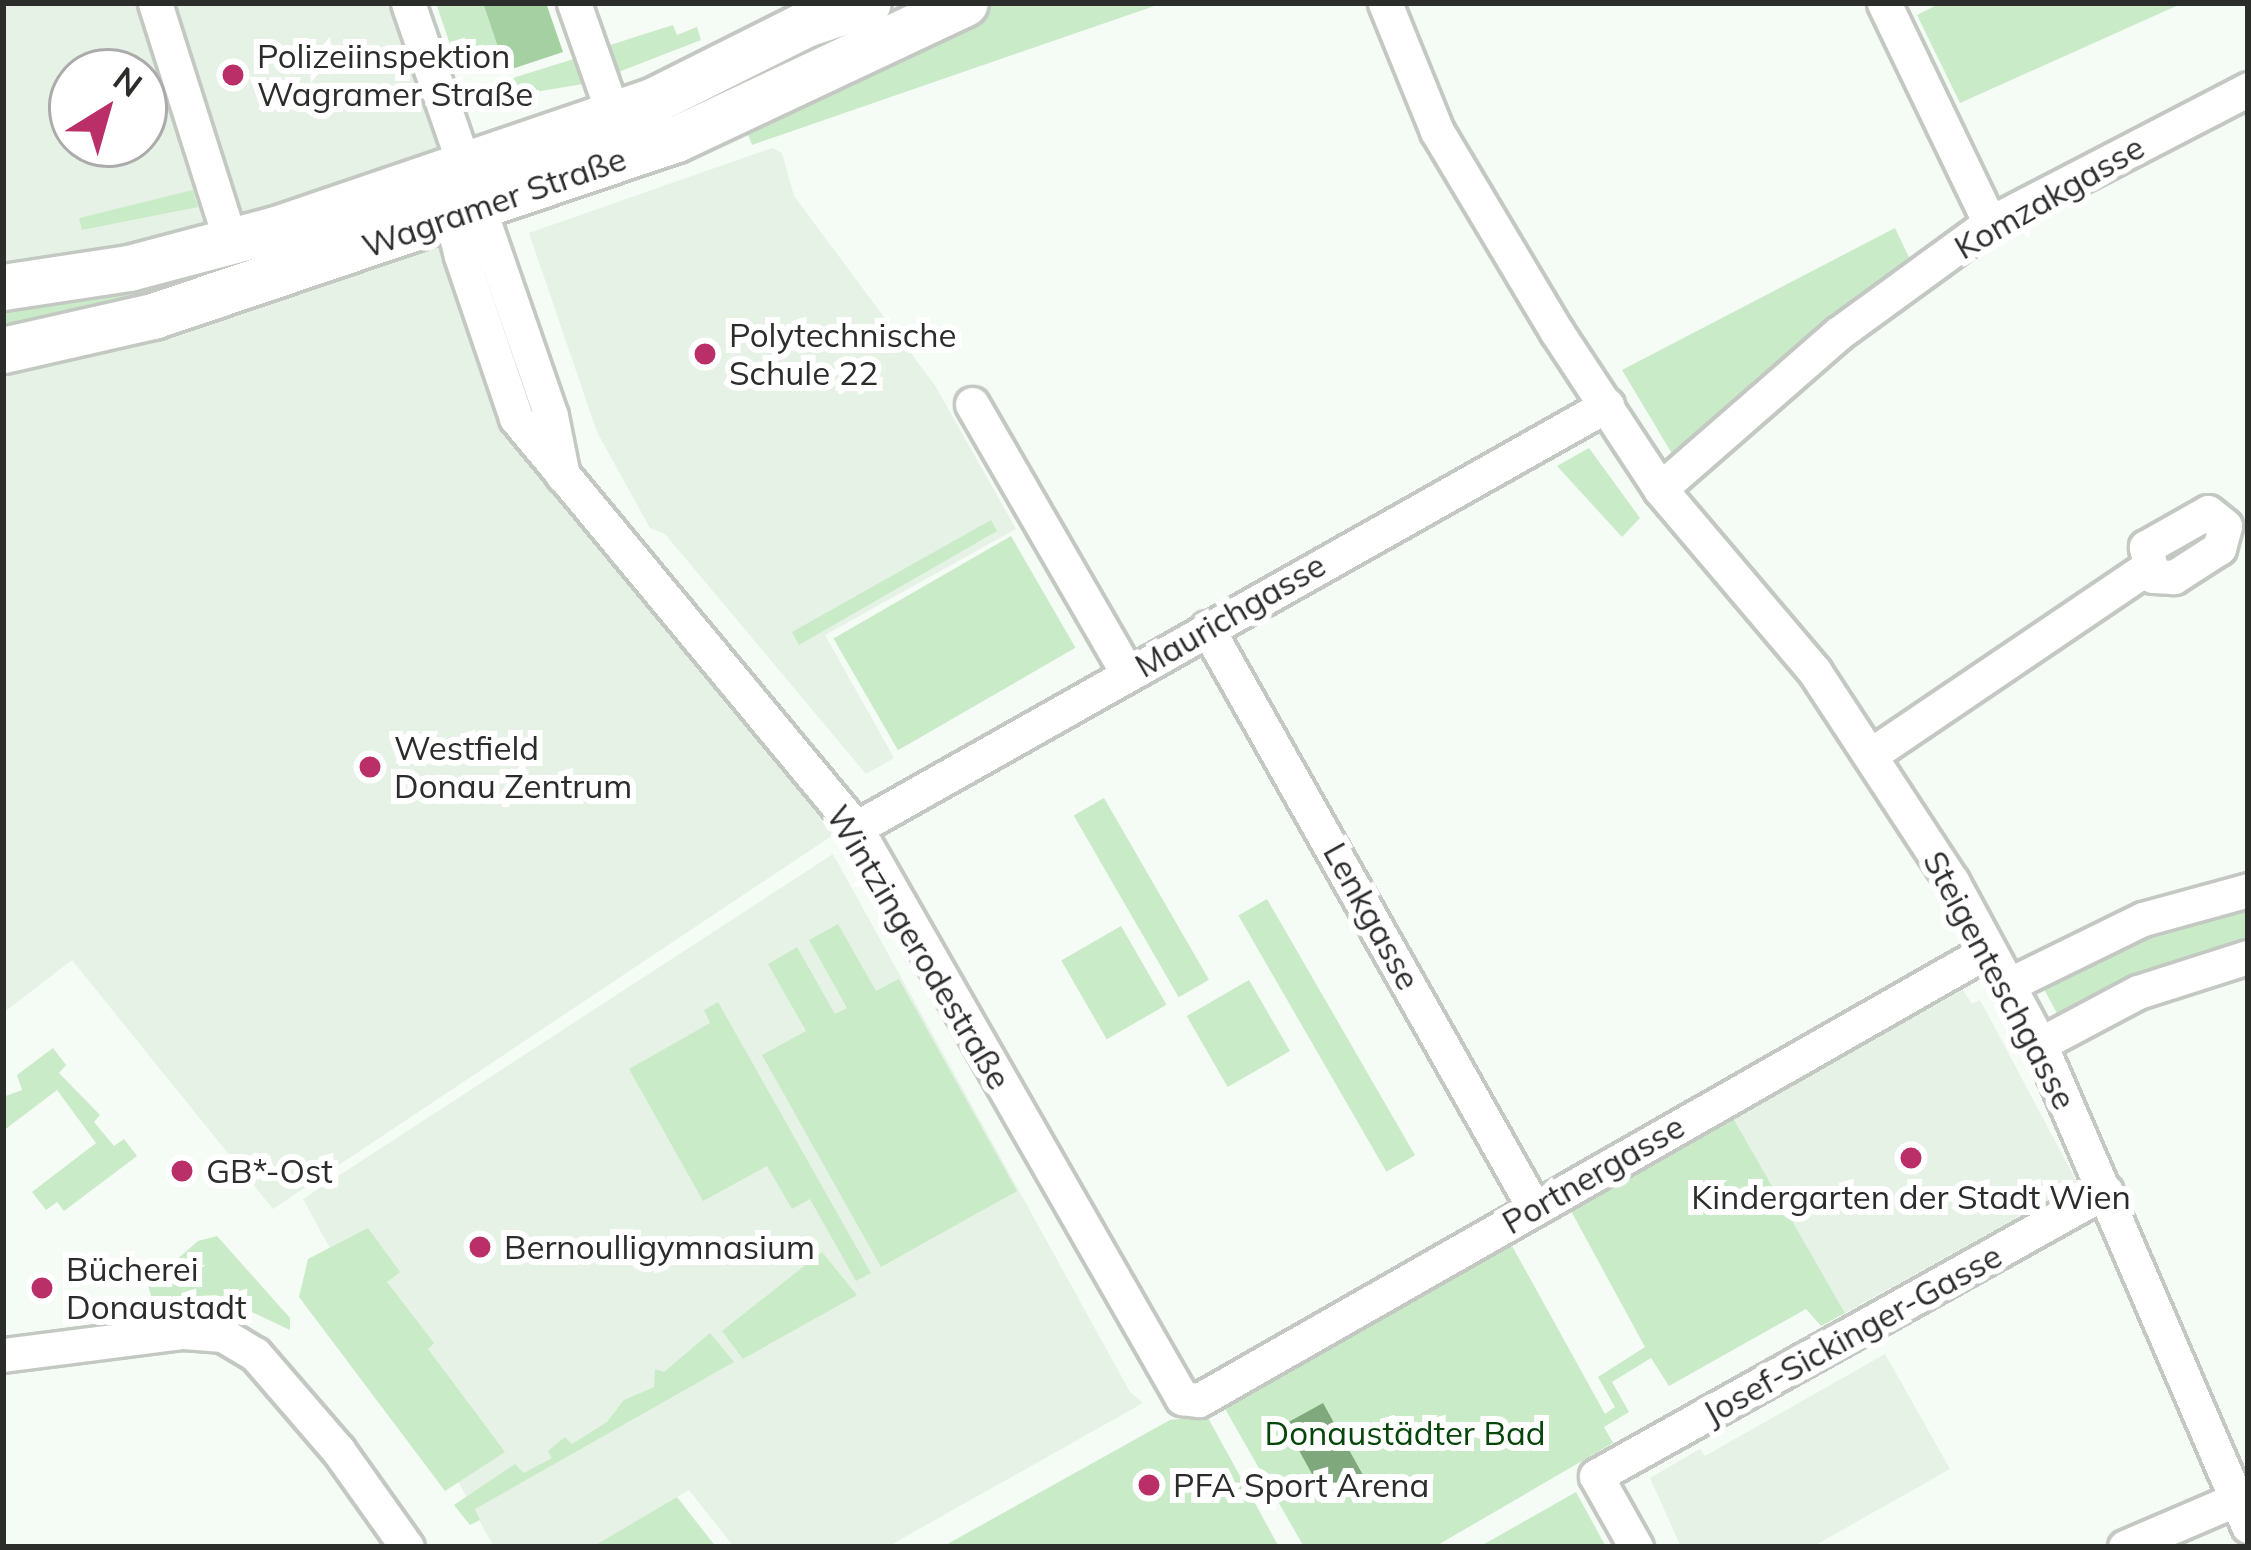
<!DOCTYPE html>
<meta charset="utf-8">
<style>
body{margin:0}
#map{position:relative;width:2251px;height:1550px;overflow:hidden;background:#f5fbf5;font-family:Mulish,sans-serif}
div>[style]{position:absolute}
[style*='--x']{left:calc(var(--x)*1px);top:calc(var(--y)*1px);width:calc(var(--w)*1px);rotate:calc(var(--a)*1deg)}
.built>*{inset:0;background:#e6f2e5}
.green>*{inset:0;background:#caebc8;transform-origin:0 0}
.forest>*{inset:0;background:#a5d0a2}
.water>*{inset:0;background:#7fa87d;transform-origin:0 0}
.roads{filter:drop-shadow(3px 0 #c3c9c2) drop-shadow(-3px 0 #c3c9c2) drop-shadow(0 3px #c3c9c2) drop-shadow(0 -3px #c3c9c2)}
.minor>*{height:33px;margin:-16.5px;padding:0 16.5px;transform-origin:16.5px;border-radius:16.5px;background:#fff}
.major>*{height:45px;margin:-22.5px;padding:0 22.5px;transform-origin:22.5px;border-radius:22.5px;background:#fff}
.dots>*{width:33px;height:33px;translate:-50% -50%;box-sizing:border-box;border:6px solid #fff;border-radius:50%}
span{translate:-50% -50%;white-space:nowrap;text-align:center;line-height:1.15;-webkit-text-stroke:12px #fff;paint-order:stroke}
.poi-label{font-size:33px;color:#2b2d2b}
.left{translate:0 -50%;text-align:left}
.street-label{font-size:33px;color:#2b2d2b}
.park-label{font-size:33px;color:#07460b}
.frame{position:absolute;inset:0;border:6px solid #2b2d2b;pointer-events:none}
.north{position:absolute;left:48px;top:48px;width:120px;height:120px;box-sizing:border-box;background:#fff;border:3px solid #aaabaa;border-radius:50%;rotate:37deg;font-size:33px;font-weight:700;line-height:48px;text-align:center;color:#2b2d2b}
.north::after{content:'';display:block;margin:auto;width:42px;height:54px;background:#ba2f68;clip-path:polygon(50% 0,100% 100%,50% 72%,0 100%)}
</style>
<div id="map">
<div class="built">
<div style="clip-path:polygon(evenodd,3px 3px,397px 3px,549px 440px,845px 827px,273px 1209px,72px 960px,3px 1013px,3px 3px,72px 72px,144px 72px,144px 144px,72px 144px,72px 72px)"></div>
<div style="clip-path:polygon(772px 148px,782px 153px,794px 196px,936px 387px,1016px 529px,825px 635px,894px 758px,866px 774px,665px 534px,650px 528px,597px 432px,529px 233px)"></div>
<div style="clip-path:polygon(833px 854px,1130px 1392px,1143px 1403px,887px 1547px,734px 1547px,689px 1490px,592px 1547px,494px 1547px,303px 1199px)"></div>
<div style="clip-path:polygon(1963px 990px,1972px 1004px,1980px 1000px,2078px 1184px,1845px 1313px,1733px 1118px)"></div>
<div style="clip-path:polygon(1885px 1354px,1950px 1469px,1812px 1547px,1681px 1547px,1650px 1478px,1700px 1449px,1705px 1456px)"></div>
</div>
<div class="green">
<div style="clip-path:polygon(436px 3px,483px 3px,506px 71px,460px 74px)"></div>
<div style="clip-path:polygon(996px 3px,1163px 3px,752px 145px,744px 124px,845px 69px,851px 83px)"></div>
<div style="clip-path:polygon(1941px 3px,2183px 3px,1960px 103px,1917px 15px)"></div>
<div style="clip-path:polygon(673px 25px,677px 35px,697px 27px,701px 40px,616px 73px,607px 46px)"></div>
<div style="clip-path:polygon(580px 57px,589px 83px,499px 98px,495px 88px,516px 77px)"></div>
<div style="clip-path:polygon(193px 190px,198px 207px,82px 230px,79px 218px)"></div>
<div style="clip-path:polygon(405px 197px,215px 278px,3px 334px,3px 309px)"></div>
<div style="clip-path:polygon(1895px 228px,1914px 268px,1674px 457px,1622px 370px)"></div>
<div style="clip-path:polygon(1589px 448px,1640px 518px,1622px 537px,1557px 466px)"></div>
<div style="clip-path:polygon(991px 520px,997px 531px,799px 645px,792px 632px)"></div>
<div style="left:1011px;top:536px;width:129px;height:205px;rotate:60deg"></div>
<div style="left:1104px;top:798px;width:210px;height:35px;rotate:60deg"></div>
<div style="clip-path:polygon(2248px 897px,2248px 949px,2061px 1021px,2038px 978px,2100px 945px)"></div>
<div style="left:1267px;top:899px;width:296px;height:33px;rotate:60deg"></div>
<div style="clip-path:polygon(838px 924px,876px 991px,899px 979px,1017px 1191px,881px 1267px,762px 1055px,806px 1031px,768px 964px,797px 947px,835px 1014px,847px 1008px,809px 940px)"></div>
<div style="left:1121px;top:926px;width:91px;height:69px;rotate:60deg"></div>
<div style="left:1249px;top:980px;width:82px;height:72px;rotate:60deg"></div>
<div style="clip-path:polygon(718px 1002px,871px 1273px,856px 1281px,810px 1199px,792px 1209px,767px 1166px,703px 1201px,629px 1069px,710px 1023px,704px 1010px)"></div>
<div style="clip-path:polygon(53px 1048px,66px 1065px,59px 1073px,100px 1115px,94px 1122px,114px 1146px,124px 1139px,137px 1156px,64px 1211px,57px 1202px,46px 1210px,32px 1192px,96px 1143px,57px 1090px,3px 1131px,3px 1097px,22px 1090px,17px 1075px)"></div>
<div style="clip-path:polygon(1733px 1118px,1845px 1313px,1821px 1326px,1806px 1309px,1669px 1386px,1651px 1358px,1612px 1382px,1629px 1412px,1604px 1427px,1613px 1443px,1436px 1546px,1304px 1547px,1224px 1407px,1511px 1244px,1605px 1414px,1615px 1407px,1598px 1377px,1645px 1347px,1571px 1211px)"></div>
<div style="clip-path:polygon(368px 1228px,400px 1272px,387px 1282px,434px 1343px,428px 1349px,505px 1452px,445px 1491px,299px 1297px,308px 1259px)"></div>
<div style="clip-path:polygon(217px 1236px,290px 1318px,290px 1330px,216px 1295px,152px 1299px,148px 1285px,198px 1241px)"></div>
<div style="clip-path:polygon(822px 1252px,857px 1295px,743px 1359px,722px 1331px)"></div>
<div style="clip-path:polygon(710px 1333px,734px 1362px,475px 1509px,480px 1520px,470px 1525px,454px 1505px,515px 1464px,524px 1473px,552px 1458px,548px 1451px,565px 1437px,572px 1444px,607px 1422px,624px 1400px,654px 1387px,655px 1369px,664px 1372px)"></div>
<div style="clip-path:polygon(1207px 1416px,1279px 1547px,942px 1547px,1170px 1420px)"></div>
<div style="clip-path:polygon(1576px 1492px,1606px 1547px,1479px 1547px)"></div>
<div style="clip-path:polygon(677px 1497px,716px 1547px,592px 1547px)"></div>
</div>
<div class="forest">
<div style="clip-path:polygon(483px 3px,546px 3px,563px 52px,506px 71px)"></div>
</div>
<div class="water">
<div style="left:1323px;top:1403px;width:87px;height:44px;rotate:61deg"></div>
</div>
<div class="roads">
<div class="minor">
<div style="--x:155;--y:3;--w:252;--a:72.4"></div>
<div style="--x:408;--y:3;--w:437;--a:70.9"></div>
<div style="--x:551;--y:416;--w:61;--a:78.7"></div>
<div style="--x:574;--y:3;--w:118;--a:70.6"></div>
<div style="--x:1385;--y:3;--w:138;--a:67.9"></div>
<div style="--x:1437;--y:131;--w:234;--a:59.2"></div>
<div style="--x:1557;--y:332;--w:188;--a:56.7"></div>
<div style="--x:1660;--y:489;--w:240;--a:49.7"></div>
<div style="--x:1815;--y:672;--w:250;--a:56.8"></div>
<div style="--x:1952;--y:881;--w:185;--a:61.6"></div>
<div style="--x:2040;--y:1044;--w:525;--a:66.66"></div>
<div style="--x:1884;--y:3;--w:244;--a:64.3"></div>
<div style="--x:455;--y:197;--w:20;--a:101"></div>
<div style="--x:451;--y:217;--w:40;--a:75.6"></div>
<div style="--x:461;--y:256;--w:171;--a:71.2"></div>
<div style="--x:516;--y:418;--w:533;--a:50.33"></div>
<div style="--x:856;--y:828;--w:657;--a:60.23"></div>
<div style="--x:1182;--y:1398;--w:17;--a:7"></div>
<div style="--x:1199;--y:1400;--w:909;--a:-29.67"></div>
<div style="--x:972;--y:404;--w:312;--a:60"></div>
<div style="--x:1660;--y:489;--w:237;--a:-41.1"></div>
<div style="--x:1839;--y:333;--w:187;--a:-36.1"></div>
<div style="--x:1990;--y:223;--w:291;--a:-27.4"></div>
<div style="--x:2208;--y:512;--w:22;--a:39"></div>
<div style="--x:2225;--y:526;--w:23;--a:105"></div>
<div style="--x:2219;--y:548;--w:54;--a:147.2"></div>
<div style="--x:2174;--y:577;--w:21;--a:-177"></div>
<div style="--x:2153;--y:576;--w:30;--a:-104"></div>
<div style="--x:2146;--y:547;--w:71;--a:-29.4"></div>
<div style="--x:1207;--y:628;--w:664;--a:60.58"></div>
<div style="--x:1872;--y:754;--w:332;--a:-34.1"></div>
<div style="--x:856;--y:828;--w:862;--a:-29.39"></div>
<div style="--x:2008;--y:985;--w:150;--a:-26.1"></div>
<div style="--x:2143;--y:919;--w:109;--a:-15.4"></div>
<div style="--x:2040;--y:1044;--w:111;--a:-28"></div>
<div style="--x:2138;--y:992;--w:115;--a:-17.7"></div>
<div style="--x:3;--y:1355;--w:181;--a:-7.3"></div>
<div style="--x:183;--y:1332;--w:40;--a:4.3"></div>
<div style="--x:223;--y:1335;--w:37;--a:31"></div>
<div style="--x:255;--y:1354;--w:127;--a:49.2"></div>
<div style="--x:338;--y:1450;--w:119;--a:54.6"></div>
<div style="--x:1636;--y:1547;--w:81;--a:-119.4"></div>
<div style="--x:1596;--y:1476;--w:584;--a:-29.2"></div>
<div style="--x:2125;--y:1547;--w:122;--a:-23.2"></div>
</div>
<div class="major">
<div style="--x:3;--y:287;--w:127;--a:-8.6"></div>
<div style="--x:129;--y:268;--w:152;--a:-14.9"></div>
<div style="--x:276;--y:229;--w:399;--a:-18.8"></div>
<div style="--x:654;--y:100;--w:170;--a:-26.6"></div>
<div style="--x:806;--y:24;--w:65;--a:-18.7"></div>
<div style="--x:3;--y:350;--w:154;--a:-12.8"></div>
<div style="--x:153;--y:316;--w:552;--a:-18.7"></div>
<div style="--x:676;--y:139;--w:319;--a:-25.2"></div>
</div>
</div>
<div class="dots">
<div style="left:233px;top:75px;background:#ba2f68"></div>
<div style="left:705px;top:354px;background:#ba2f68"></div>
<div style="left:370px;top:767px;background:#ba2f68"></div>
<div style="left:1911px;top:1158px;background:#ba2f68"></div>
<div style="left:182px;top:1171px;background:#ba2f68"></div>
<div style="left:480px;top:1247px;background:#ba2f68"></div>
<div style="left:42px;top:1288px;background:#ba2f68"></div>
<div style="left:1149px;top:1485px;background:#ba2f68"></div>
</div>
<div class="poi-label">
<span class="left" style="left:257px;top:75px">Polizeiinspektion<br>Wagramer Straße</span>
<span class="left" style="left:729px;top:354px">Polytechnische<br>Schule 22</span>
<span class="left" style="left:394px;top:767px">Westfield<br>Donau Zentrum</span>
<span class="left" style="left:206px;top:1171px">GB*-Ost</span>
<span style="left:1911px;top:1197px">Kindergarten der Stadt Wien</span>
<span class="left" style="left:504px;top:1247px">Bernoulligymnasium</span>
<span class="left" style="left:66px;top:1288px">Bücherei<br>Donaustadt</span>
<span class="left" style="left:1173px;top:1485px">PFA Sport Arena</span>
</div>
<div class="street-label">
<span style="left:2049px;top:197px;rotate:-30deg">Komzakgasse</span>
<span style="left:494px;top:202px;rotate:-19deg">Wagramer Straße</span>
<span style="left:1230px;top:615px;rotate:-30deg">Maurichgasse</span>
<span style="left:1372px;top:916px;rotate:61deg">Lenkgasse</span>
<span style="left:919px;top:947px;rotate:59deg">Wintzingerodestraße</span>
<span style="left:2000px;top:980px;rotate:62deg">Steigenteschgasse</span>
<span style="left:1593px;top:1174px;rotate:-30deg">Portnergasse</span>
<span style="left:1852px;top:1334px;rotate:-29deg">Josef-Sickinger-Gasse</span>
</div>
<div class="park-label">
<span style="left:1405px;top:1433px">Donaustädter Bad</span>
</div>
<div class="frame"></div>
<div class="north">N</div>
</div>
